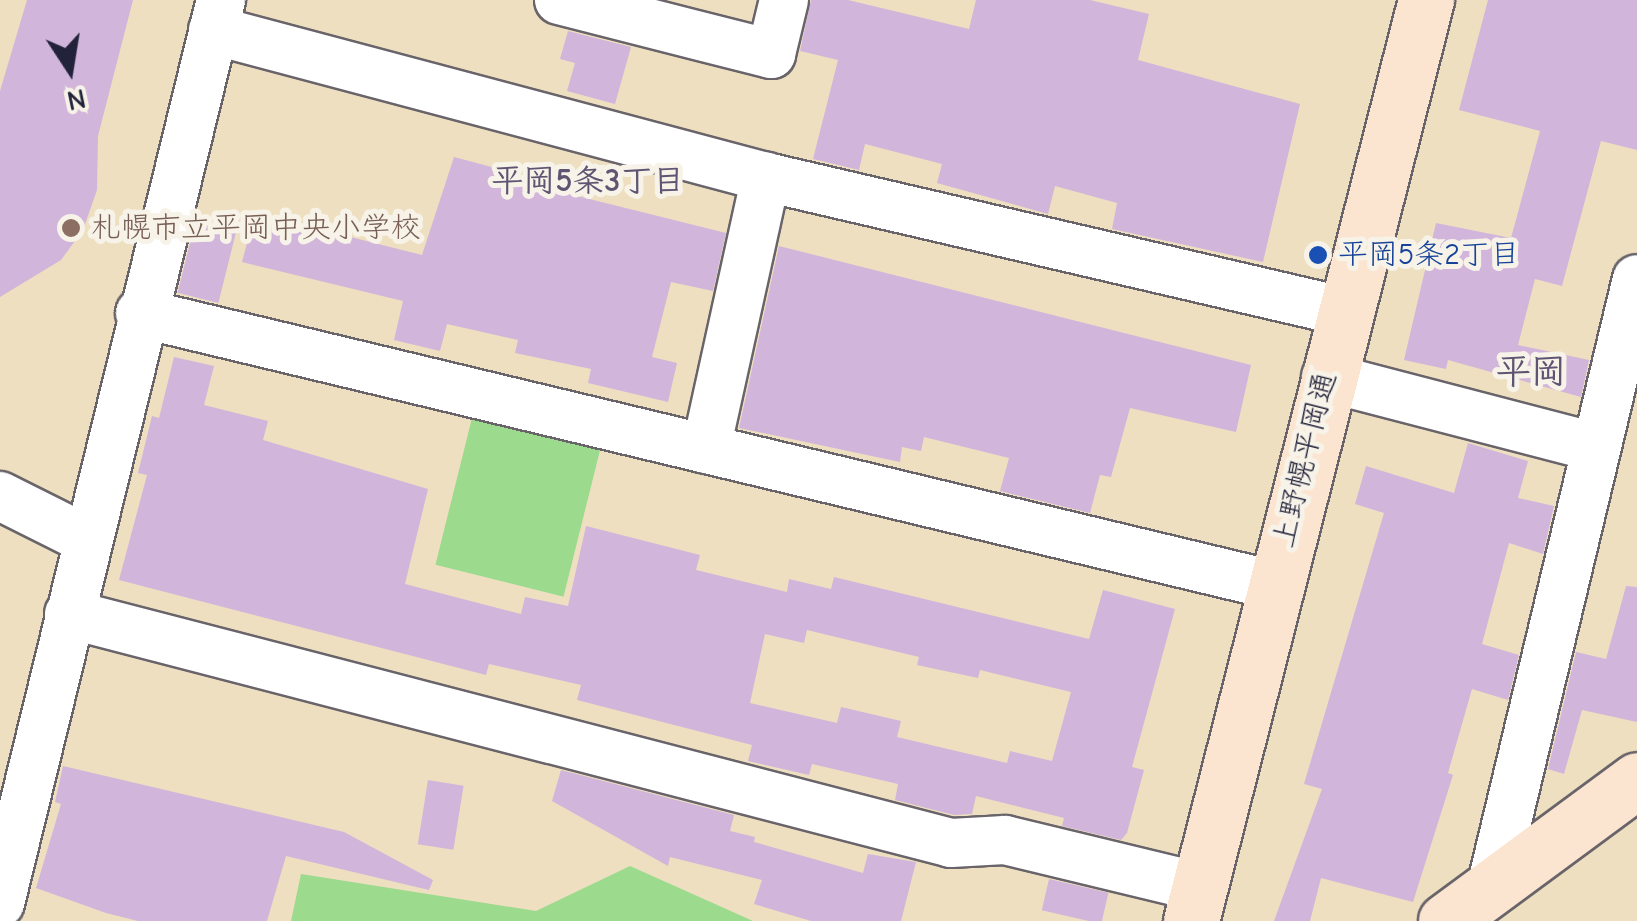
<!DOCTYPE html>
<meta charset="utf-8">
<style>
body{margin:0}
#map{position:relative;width:1637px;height:921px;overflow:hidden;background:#eedfc0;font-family:"Comic Neue","Klee One",sans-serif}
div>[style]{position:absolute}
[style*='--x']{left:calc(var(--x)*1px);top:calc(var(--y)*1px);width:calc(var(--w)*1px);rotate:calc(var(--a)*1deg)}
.green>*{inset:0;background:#9cda8e;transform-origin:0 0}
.building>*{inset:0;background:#d1b5db;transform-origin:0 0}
.roads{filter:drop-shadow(2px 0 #69646a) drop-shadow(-2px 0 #69646a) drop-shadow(0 2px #69646a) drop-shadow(0 -2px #69646a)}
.street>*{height:48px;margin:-24px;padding:0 24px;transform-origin:24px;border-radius:24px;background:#fff}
.secondary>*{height:55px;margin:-27.5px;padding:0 27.5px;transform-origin:27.5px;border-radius:27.5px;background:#fce5d0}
.dots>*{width:28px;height:28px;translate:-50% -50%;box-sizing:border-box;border:5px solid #f7f3e8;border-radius:50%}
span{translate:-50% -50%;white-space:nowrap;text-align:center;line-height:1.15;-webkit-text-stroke:10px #f7f3e8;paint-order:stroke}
.education-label{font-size:30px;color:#785e54}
.left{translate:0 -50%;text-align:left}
.transit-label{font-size:30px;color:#164399}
.street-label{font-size:30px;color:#22223b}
.neighbourhood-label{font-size:32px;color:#5f5573;font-weight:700}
.quarter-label{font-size:35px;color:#5f5573;font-weight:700}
.north{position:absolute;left:20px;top:20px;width:100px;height:100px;-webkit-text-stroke:8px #f7f3e8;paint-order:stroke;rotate:168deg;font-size:28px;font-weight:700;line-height:40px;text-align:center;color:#22223b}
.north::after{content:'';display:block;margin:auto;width:35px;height:45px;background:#22223b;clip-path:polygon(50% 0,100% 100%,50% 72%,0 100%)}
</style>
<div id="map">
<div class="green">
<div style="left:478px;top:394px;width:132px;height:176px;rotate:14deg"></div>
<div style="clip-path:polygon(630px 866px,753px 921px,291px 921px,301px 874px,536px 911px)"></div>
</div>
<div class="building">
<div style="clip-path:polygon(27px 0,133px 0,98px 136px,97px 190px,83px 230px,61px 260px,0 297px,0 91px)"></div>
<div style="clip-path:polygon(811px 0,848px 0,969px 29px,976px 0,1090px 0,1149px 14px,1138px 60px,1300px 104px,1263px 262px,1112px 229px,1117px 203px,1055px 186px,1048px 214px,937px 183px,942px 164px,865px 144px,859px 170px,813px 159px,838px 60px,800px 51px)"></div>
<div style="clip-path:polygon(1488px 0,1637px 0,1637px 150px,1601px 141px,1562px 286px,1535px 279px,1518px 345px,1589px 360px,1581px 397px,1448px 360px,1446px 369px,1404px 360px,1436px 223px,1511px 238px,1540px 131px,1459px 110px)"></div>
<div style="clip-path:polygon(568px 31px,631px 47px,615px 104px,567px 91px,575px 63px,560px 59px)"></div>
<div style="clip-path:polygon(454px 157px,503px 170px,501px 177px,726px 233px,713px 291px,671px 282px,652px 357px,677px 363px,668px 402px,588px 383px,591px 369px,515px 353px,518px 340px,447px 324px,440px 351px,394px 340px,403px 301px,242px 262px,255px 213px,422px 255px)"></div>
<div style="left:196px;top:219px;width:42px;height:76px;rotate:14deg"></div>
<div style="clip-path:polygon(779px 246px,1251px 365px,1236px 432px,1130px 408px,1111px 477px,1100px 475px,1090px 513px,1000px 491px,1009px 458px,924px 437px,921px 451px,902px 447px,900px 462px,739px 428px)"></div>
<div style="clip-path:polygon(evenodd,174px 357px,214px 366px,204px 405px,268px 421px,263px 440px,428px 489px,405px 584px,521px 614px,525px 597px,568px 606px,586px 526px,700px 555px,696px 570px,787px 592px,789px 579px,831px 589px,834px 577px,1089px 639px,1103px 590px,1175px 609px,1132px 767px,1144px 770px,1127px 833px,1121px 840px,1062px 826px,1064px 818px,976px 796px,972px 814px,954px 815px,895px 800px,898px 784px,812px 764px,809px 775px,748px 761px,752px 745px,577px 700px,581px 685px,489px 664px,486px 675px,119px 580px,147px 475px,138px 473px,152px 416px,159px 418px,174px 357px,807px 630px,919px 657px,917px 665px,978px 678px,980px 670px,1071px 692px,1052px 761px,1010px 751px,1007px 763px,897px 737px,901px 721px,841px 707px,837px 723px,750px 703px,765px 634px,804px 643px,807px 630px)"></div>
<div style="clip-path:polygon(1468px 443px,1528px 461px,1518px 498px,1554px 506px,1543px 554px,1509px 543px,1482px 644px,1519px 655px,1508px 700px,1472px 689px,1448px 773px,1453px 775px,1413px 902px,1321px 878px,1310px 921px,1274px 921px,1322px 789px,1304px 784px,1384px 513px,1355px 504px,1366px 466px,1454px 493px)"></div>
<div style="clip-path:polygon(1626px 586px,1637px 587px,1637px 722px,1582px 710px,1564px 774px,1548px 769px,1576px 652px,1606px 659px)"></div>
<div style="clip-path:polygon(63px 766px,344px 832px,433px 880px,429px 890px,286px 856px,267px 921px,138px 921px,106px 913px,36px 888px,61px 804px,55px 802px)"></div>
<div style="clip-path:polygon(561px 770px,734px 815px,730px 831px,755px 837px,754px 842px,863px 873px,868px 854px,916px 862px,901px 921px,811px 921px,754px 904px,762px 880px,670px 857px,668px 866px,552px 801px)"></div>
<div style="left:428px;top:780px;width:36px;height:65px;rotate:9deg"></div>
<div style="left:1049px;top:879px;width:61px;height:32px;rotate:13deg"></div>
</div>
<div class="roads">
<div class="street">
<div style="--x:559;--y:0;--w:219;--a:14.3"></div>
<div style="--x:771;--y:54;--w:56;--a:-76.5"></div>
<div style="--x:213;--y:30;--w:572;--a:14.89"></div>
<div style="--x:766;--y:177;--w:591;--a:13.1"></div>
<div style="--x:140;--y:313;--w:1165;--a:13.5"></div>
<div style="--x:1326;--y:377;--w:278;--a:14.6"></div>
<div style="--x:706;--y:449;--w:279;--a:-77.6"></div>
<div style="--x:0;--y:496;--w:98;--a:26.6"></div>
<div style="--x:69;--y:614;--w:911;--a:14.55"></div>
<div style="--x:951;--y:843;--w:54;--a:-3.2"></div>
<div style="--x:1005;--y:840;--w:200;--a:13.6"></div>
<div style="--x:1491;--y:888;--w:626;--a:-76.52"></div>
<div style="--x:0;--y:903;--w:930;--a:-76.25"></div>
</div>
<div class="secondary">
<div style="--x:1191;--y:921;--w:951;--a:-75.69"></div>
<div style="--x:1446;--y:921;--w:237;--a:-36.4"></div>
</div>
</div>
<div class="dots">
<div style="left:71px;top:228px;background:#8d6e63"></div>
<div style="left:1318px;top:255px;background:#1a4fb4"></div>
</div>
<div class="education-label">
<span class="left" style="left:91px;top:228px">札幌市立平岡中央小学校</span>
</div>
<div class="transit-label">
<span class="left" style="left:1338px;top:255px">平岡5条2丁目</span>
</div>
<div class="street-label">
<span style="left:1305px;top:460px;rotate:-76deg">上野幌平岡通</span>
</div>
<div class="neighbourhood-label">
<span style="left:588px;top:181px">平岡5条3丁目</span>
</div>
<div class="quarter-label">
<span style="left:1531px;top:372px">平岡</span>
</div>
<div class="north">N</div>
</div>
